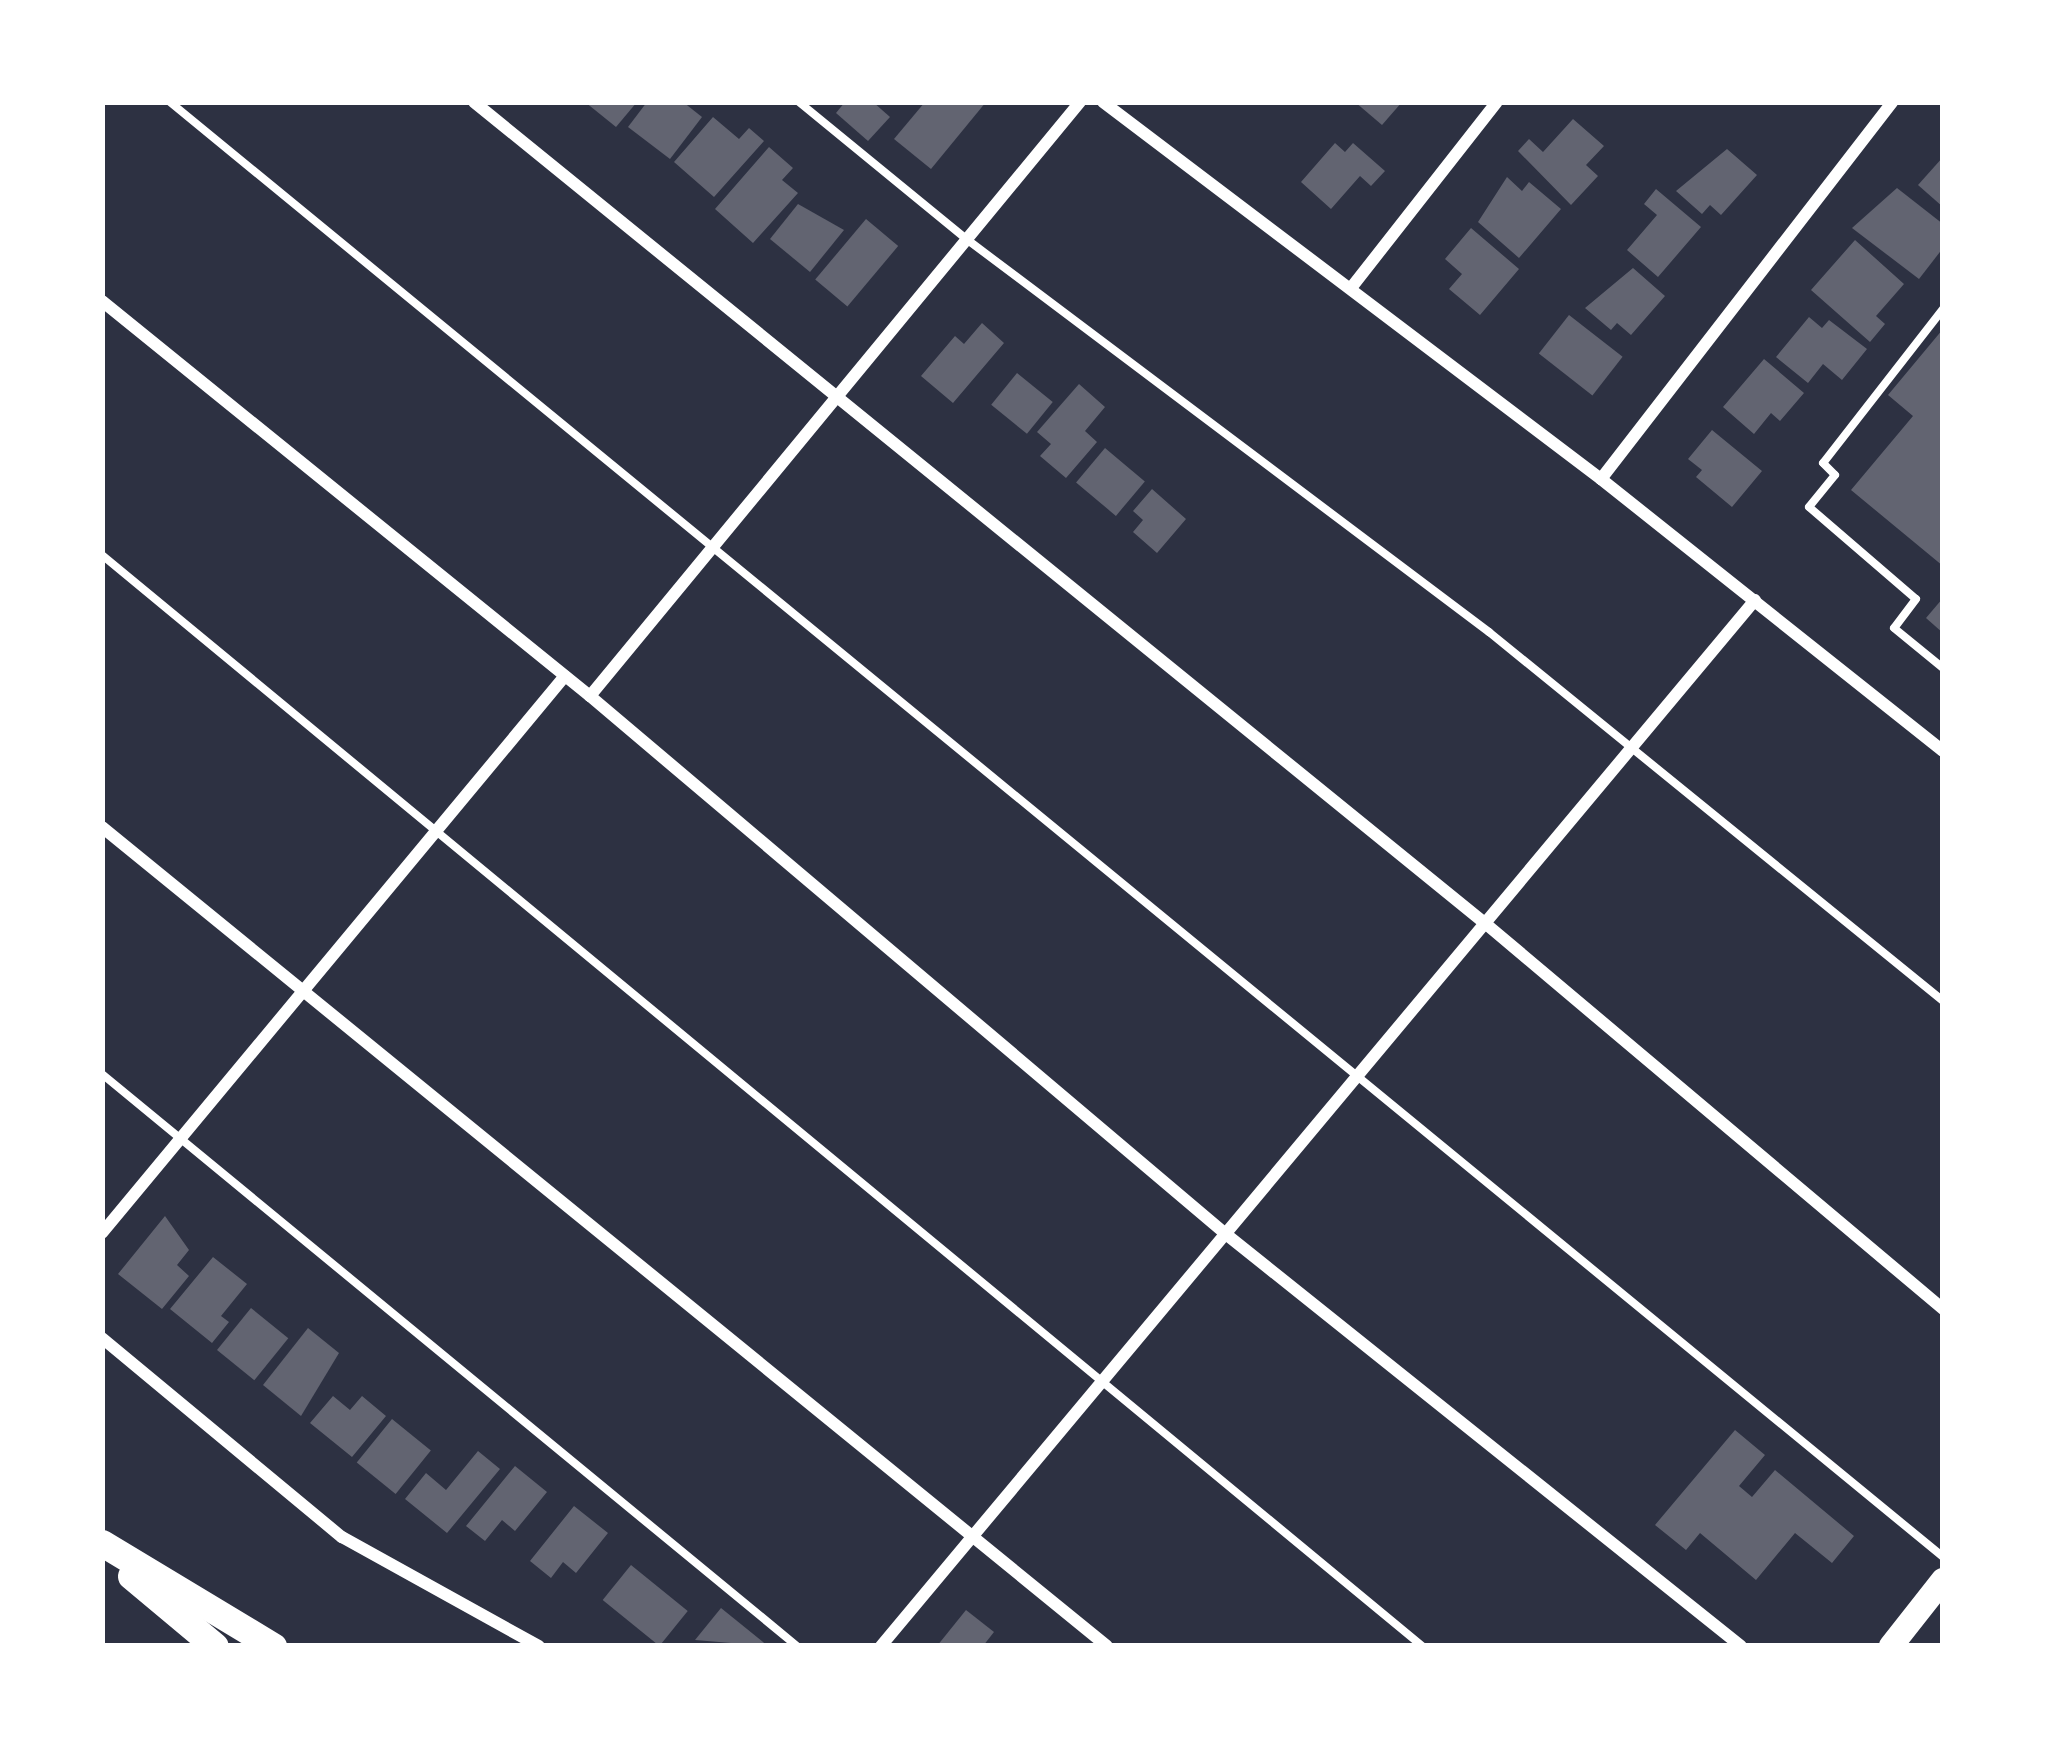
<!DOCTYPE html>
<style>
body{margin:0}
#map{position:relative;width:2045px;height:1748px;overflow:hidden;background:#2d3142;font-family:Figtree,sans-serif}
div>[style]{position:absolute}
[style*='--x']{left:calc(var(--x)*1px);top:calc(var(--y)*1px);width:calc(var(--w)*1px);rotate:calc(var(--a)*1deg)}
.building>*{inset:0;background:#626471;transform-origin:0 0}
.service>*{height:8px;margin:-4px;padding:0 4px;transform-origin:4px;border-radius:4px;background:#fff}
.minor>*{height:12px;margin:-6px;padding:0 6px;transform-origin:6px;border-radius:6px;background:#fff}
.primary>*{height:24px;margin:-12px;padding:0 12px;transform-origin:12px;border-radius:12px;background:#fff}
.motorway>*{height:27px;margin:-13.5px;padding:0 13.5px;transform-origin:13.5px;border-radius:13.5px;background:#fff}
span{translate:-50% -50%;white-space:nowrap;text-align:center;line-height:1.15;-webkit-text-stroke:12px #fff;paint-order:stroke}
.frame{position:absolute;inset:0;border:105px solid #fff;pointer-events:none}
</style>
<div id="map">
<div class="building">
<div style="clip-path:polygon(585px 102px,637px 102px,616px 127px)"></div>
<div style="clip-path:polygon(647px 102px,683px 102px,702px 117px,670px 159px,628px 127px)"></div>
<div style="clip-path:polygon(845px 102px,873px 102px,890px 117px,868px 141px,836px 113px)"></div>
<div style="clip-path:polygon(925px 102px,986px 102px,931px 169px,894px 139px)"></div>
<div style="clip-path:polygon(1355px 102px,1402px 102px,1382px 125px)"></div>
<div style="clip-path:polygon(713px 117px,739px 139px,749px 128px,764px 141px,714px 197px,674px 162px)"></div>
<div style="clip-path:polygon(1573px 119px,1604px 146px,1586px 165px,1598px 176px,1571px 205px,1518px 151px,1529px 139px,1543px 152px)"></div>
<div style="clip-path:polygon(1335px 143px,1345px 152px,1353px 143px,1385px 171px,1371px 186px,1360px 176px,1331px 209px,1301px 182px)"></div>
<div style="clip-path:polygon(769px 147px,793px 168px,782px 180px,798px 193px,753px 243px,715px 209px)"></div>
<div style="clip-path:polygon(1727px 149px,1757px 175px,1721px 215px,1710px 205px,1702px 214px,1676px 191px)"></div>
<div style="clip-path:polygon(1943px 157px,1943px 207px,1918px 185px)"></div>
<div style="clip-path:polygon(1507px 177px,1522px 191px,1529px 182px,1561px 209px,1519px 258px,1478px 222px)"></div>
<div style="clip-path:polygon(1897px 188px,1943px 224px,1943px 248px,1919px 279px,1852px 228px)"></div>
<div style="clip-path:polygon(1656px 189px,1701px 227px,1658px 277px,1627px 250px,1657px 215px,1644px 204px)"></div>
<div style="clip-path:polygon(798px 204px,844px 230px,810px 272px,770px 239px)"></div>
<div style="left:866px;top:219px;width:42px;height:79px;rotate:40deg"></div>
<div style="clip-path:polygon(1471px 228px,1519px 269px,1480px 315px,1449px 289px,1462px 274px,1445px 259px)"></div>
<div style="clip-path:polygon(1855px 240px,1904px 284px,1876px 316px,1885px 324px,1870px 342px,1811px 290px)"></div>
<div style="clip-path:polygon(1633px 268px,1665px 296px,1631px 335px,1617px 323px,1611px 330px,1585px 308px)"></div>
<div style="left:1569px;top:315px;width:68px;height:49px;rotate:38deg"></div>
<div style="clip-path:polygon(1809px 317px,1822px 328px,1829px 320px,1867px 349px,1842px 380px,1823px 364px,1808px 383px,1776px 357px)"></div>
<div style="clip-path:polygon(982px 323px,1004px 343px,953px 403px,921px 376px,955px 336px,964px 344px)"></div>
<div style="clip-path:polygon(1943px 329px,1942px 441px,1943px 566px,1851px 490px,1913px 416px,1888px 395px)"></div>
<div style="clip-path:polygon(1764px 359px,1804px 393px,1780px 421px,1771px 413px,1754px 434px,1723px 407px)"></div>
<div style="left:1017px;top:373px;width:46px;height:41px;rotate:39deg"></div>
<div style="clip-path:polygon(1079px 384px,1105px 407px,1085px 431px,1097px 442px,1066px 478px,1040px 456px,1051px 444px,1037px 432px)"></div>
<div style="clip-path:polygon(1712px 430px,1762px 471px,1732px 507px,1696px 477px,1702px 470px,1688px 459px)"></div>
<div style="left:1105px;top:448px;width:52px;height:45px;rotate:40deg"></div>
<div style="clip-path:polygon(1152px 489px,1186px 519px,1157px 553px,1133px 532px,1143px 520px,1133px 511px)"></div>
<div style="clip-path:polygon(1943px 598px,1943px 633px,1926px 618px)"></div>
<div style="clip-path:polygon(165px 1216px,189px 1250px,177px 1265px,189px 1276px,162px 1309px,118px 1274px)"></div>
<div style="clip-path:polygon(213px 1257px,247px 1284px,221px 1316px,229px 1322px,212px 1343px,170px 1309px)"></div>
<div style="left:251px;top:1308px;width:48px;height:54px;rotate:39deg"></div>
<div style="clip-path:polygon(308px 1328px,339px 1353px,301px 1416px,263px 1385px)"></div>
<div style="clip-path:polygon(333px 1396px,350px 1410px,362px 1396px,386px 1416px,352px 1457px,310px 1423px)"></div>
<div style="left:392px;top:1419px;width:50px;height:56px;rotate:39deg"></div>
<div style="clip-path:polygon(1735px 1430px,1765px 1455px,1739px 1486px,1752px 1497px,1775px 1470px,1854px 1536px,1832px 1563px,1795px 1533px,1756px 1580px,1700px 1533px,1686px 1550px,1655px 1525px)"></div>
<div style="clip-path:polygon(478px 1451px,500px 1469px,447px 1533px,405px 1499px,426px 1473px,446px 1490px)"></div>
<div style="clip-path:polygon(515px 1466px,547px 1492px,515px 1531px,502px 1520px,485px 1541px,466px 1526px)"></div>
<div style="clip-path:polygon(574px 1506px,608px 1533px,576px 1573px,563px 1562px,551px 1578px,530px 1561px)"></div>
<div style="left:631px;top:1565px;width:73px;height:45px;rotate:39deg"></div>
<div style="clip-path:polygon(721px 1608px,768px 1646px,695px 1640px)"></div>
<div style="clip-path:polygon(966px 1610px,994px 1632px,983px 1646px,937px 1646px)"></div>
</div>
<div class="service">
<div style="--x:170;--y:102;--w:2294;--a:39.37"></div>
<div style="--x:799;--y:102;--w:220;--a:39.3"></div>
<div style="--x:969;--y:241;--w:651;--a:36.94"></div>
<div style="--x:1489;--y:632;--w:585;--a:39.1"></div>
<div style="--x:1943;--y:309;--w:195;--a:127.9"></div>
<div style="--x:1823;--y:463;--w:17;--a:45"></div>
<div style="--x:1835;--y:475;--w:41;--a:129.1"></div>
<div style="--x:1809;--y:507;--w:141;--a:40.7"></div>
<div style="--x:1916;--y:599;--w:36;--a:127"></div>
<div style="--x:1894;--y:628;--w:63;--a:39.2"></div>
<div style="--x:102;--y:555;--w:1713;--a:39.57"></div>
<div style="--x:102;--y:1074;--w:900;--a:39.46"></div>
</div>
<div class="minor">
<div style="--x:474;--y:102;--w:1304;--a:39.09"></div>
<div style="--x:1486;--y:924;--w:598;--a:40.11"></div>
<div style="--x:1103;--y:102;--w:625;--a:37.13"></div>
<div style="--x:1601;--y:479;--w:437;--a:38.5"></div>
<div style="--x:1351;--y:288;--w:236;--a:-51.9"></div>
<div style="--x:102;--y:301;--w:628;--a:38.99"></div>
<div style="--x:590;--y:696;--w:834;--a:40.24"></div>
<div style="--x:1227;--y:1235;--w:658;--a:38.65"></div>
<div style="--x:1601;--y:479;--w:476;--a:-52.3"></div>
<div style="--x:590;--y:696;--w:770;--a:-50.48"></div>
<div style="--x:102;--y:827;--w:1296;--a:39.18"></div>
<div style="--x:102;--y:1233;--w:724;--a:-50.27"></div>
<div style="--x:102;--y:1338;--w:312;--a:39.7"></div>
<div style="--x:342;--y:1537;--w:225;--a:29"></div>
<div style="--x:881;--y:1646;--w:1363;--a:-50.12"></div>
</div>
<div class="primary">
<div style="--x:1891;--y:1646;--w:84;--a:-51.8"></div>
</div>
<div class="motorway">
<div style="--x:102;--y:1543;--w:200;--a:31.1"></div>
<div style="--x:131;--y:1576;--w:109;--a:39.8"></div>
</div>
<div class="frame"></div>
</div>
